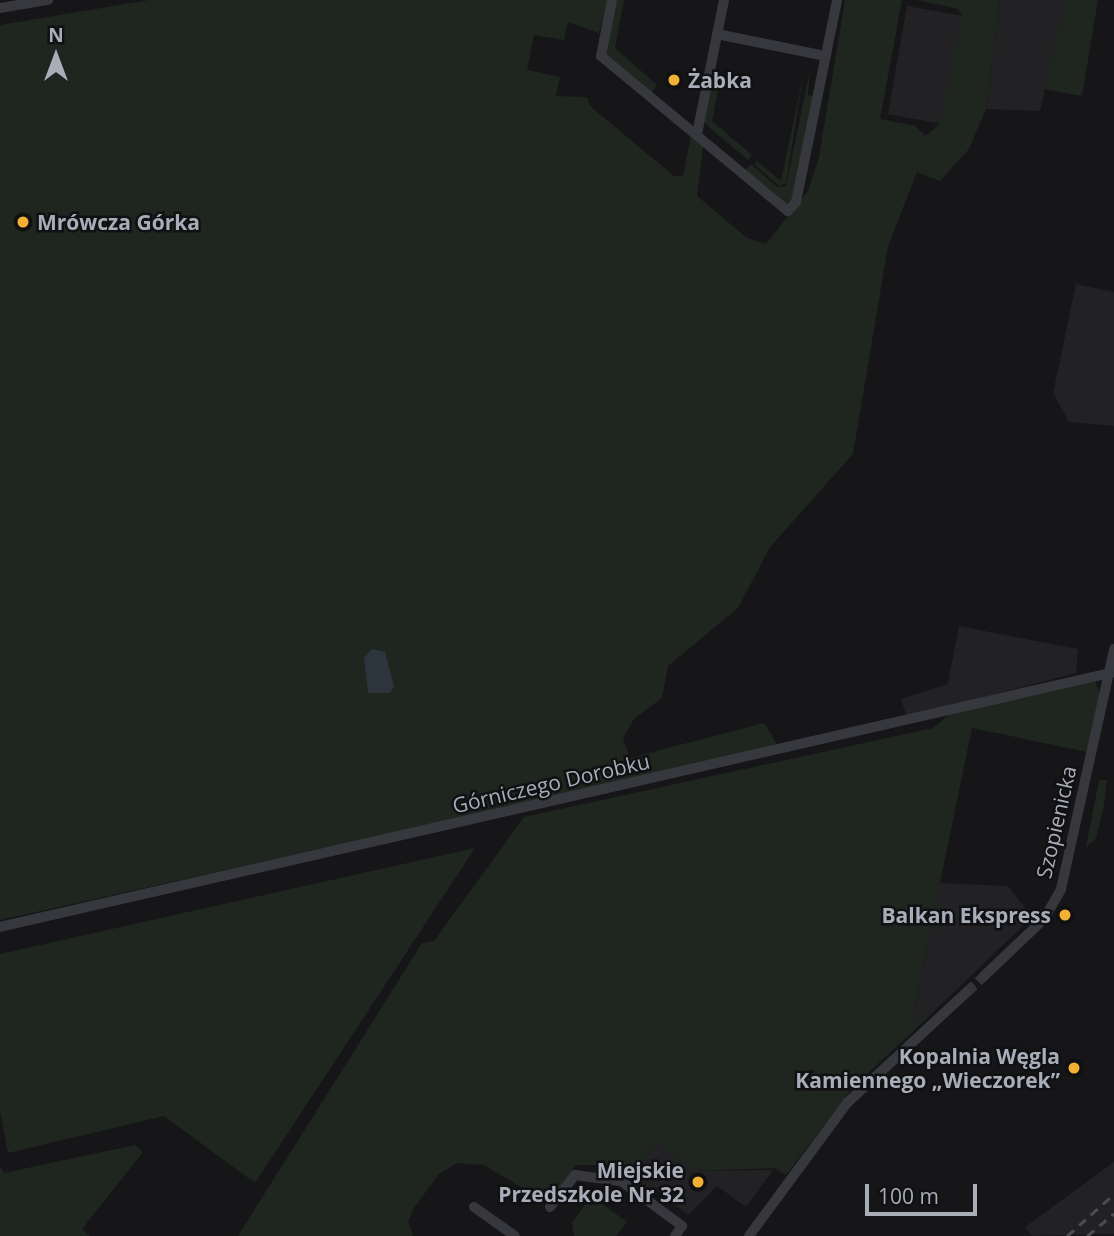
<!DOCTYPE html>
<meta charset="utf-8">
<style>
body{margin:0}
#map{position:relative;width:1114px;height:1236px;overflow:hidden;background:#161618;font-family:"Open Sans",sans-serif}
div>[style]{position:absolute}
[style*='--x']{left:calc(var(--x)*1px);top:calc(var(--y)*1px);width:calc(var(--w)*1px);rotate:calc(var(--a)*1deg)}
.built>*{inset:0;background:#222225;transform-origin:0 0}
.green>*{inset:0;background:#1e261f}
.water>*{inset:0;background:#2c353c}
.minor-tunnel>*{height:10px;margin-top:-5px;transform-origin:0;background:repeating-linear-gradient(90deg,#333438 0 10px,transparent 0 15px)}
.minor>*{height:10px;margin:-5px;padding:0 5px;transform-origin:5px;border-radius:5px;background:#37383d}
.rail>*{height:2.5px;margin-top:-1.25px;transform-origin:0;background:repeating-linear-gradient(90deg,#4a4c52 0 9px,transparent 0 16px)}
.dots>*{width:19px;height:19px;translate:-50% -50%;box-sizing:border-box;border:4px solid #111113;border-radius:50%}
span{translate:-50% -50%;white-space:nowrap;text-align:center;line-height:1.15;-webkit-text-stroke:5px #111113;paint-order:stroke}
.poi-label{font-size:21px;color:#a8adb8;font-weight:700}
.left{translate:0 -50%;text-align:left}
.right{translate:-100% -50%;text-align:right}
.street-label{font-size:21px;color:#a8adb8}
.north{position:absolute;left:21px;top:21px;width:70px;height:70px;-webkit-text-stroke:5px #111113;paint-order:stroke;rotate:0deg;font-size:19px;font-weight:700;line-height:28px;text-align:center;color:#a8adb8}
.north::after{content:'';display:block;margin:auto;width:24px;height:32px;background:#a8adb8;clip-path:polygon(50% 0,100% 100%,50% 72%,0 100%)}
.scale{position:absolute;left:865px;top:1184px;width:112px;height:32px;box-sizing:border-box;border:4px solid #a8adb8;border-top:0;padding-left:9px;font-size:21px;line-height:24px;white-space:nowrap;color:#a8adb8;-webkit-text-stroke:5px #111113;paint-order:stroke}
</style>
<div id="map">
<div class="built">
<div style="clip-path:polygon(1000px 0,1065px 0,1040px 111px,986px 109px)"></div>
<div style="left:907px;top:6px;width:56px;height:110px;rotate:10deg"></div>
<div style="clip-path:polygon(1076px 284px,1114px 292px,1114px 426px,1069px 422px,1053px 393px)"></div>
<div style="clip-path:polygon(959px 626px,1078px 649px,1076px 673px,907px 717px,901px 699px,948px 684px)"></div>
<div style="clip-path:polygon(940px 883px,1008px 886px,1032px 917px,922px 1023px,912px 1018px)"></div>
<div style="clip-path:polygon(656px 1143px,695px 1171px,773px 1170px,746px 1207px,717px 1186px,688px 1215px,654px 1187px,648px 1193px,627px 1177px)"></div>
<div style="clip-path:polygon(1114px 1162px,1114px 1234px,1032px 1236px,1025px 1227px)"></div>
</div>
<div class="green">
<div style="clip-path:polygon(149px 0,608px 0,599px 33px,568px 22px,564px 40px,534px 35px,527px 70px,560px 77px,556px 96px,587px 97px,590px 106px,674px 176px,683px 176px,691px 136px,703px 147px,697px 196px,747px 238px,766px 244px,808px 191px,819px 157px,845px 0,902px 0,880px 119px,916px 126px,925px 136px,940px 124px,962px 16px,958px 9px,918px 0,1000px 0,986px 109px,969px 149px,940px 181px,917px 172px,888px 246px,853px 454px,770px 547px,738px 608px,668px 666px,662px 698px,634px 719px,623px 738px,630px 758px,764px 723px,779px 747px,0 920px,0 25px)"></div>
<div style="clip-path:polygon(614px 0,624px 0,615px 48px,657px 85px,652px 92px,606px 54px)"></div>
<div style="clip-path:polygon(1065px 0,1098px 0,1082px 96px,1044px 89px)"></div>
<div style="clip-path:polygon(810px 70px,808px 95px,814px 96px,793px 201px,786px 204px,745px 171px,751px 164px,777px 187px,786px 186px)"></div>
<div style="clip-path:polygon(803px 77px,786px 183px,779px 186px,754px 164px,757px 161px,781px 181px)"></div>
<div style="clip-path:polygon(709px 88px,718px 90px,712px 121px,752px 155px,748px 160px,702px 121px)"></div>
<div style="clip-path:polygon(1095px 681px,1100px 693px,1087px 752px,972px 728px,912px 1018px,922px 1023px,853px 1087px,786px 1175px,774px 1168px,695px 1171px,656px 1143px,626px 1180px,607px 1165px,576px 1165px,548px 1203px,484px 1165px,457px 1163px,439px 1174px,414px 1208px,408px 1221px,413px 1236px,238px 1236px,422px 943px,434px 941px,524px 817px,933px 728px,950px 714px)"></div>
<div style="clip-path:polygon(1099px 780px,1107px 780px,1103px 811px,1096px 839px,1086px 847px)"></div>
<div style="clip-path:polygon(475px 848px,255px 1183px,164px 1116px,8px 1153px,0 1111px,0 954px)"></div>
<div style="clip-path:polygon(135px 1145px,143px 1152px,82px 1229px,90px 1236px,0 1236px,0 1166px,4px 1173px)"></div>
<div style="clip-path:polygon(591px 1196px,627px 1222px,616px 1236px,574px 1236px,572px 1223px)"></div>
</div>
<div class="water">
<div style="clip-path:polygon(372px 649px,385px 652px,394px 686px,390px 693px,368px 693px,364px 658px)"></div>
</div>
<div class="minor-tunnel">
<div style="--x:967;--y:992;--w:23;--a:-43"></div>
</div>
<div class="minor">
<div style="--x:612;--y:0;--w:57;--a:101.1"></div>
<div style="--x:601;--y:56;--w:243;--a:39.7"></div>
<div style="--x:788;--y:211;--w:12;--a:-48"></div>
<div style="--x:796;--y:202;--w:206;--a:-78.5"></div>
<div style="--x:0;--y:8;--w:49;--a:-9.5"></div>
<div style="--x:717;--y:34;--w:110;--a:11.5"></div>
<div style="--x:697;--y:134;--w:137;--a:-78.6"></div>
<div style="--x:0;--y:927;--w:1143;--a:-12.89"></div>
<div style="--x:984;--y:976;--w:83;--a:-43.5"></div>
<div style="--x:1044;--y:919;--w:34;--a:-60"></div>
<div style="--x:1061;--y:889;--w:246;--a:-77.5"></div>
<div style="--x:474;--y:1207;--w:50;--a:35.3"></div>
<div style="--x:550;--y:1207;--w:41;--a:-52"></div>
<div style="--x:575;--y:1175;--w:46;--a:7.4"></div>
<div style="--x:621;--y:1181;--w:76;--a:36.4"></div>
<div style="--x:682;--y:1226;--w:12;--a:125"></div>
<div style="--x:749;--y:1236;--w:165;--a:-53.6"></div>
<div style="--x:847;--y:1103;--w:163;--a:-42.8"></div>
</div>
<div class="rail">
<div style="--x:1067;--y:1236;--w:63;--a:-41.8"></div>
<div style="--x:1087;--y:1236;--w:35;--a:-40"></div>
</div>
<div class="dots">
<div style="left:674px;top:80px;background:#f2b134"></div>
<div style="left:23px;top:222px;background:#f2b134"></div>
<div style="left:1065px;top:915px;background:#f2b134"></div>
<div style="left:1074px;top:1068px;background:#f2b134"></div>
<div style="left:698px;top:1182px;background:#f2b134"></div>
</div>
<div class="poi-label">
<span class="left" style="left:688px;top:80px">Żabka</span>
<span class="left" style="left:37px;top:222px">Mrówcza Górka</span>
<span class="right" style="left:1051px;top:915px">Balkan Ekspress</span>
<span class="right" style="left:1060px;top:1068px">Kopalnia Węgla<br>Kamiennego „Wieczorek”</span>
<span class="right" style="left:684px;top:1182px">Miejskie<br>Przedszkole Nr 32</span>
</div>
<div class="street-label">
<span style="left:551px;top:783px;rotate:-13deg">Górniczego Dorobku</span>
<span style="left:1056px;top:822px;rotate:-77deg">Szopienicka</span>
</div>
<div class="north">N</div>
<div class="scale">100 m</div>
</div>
